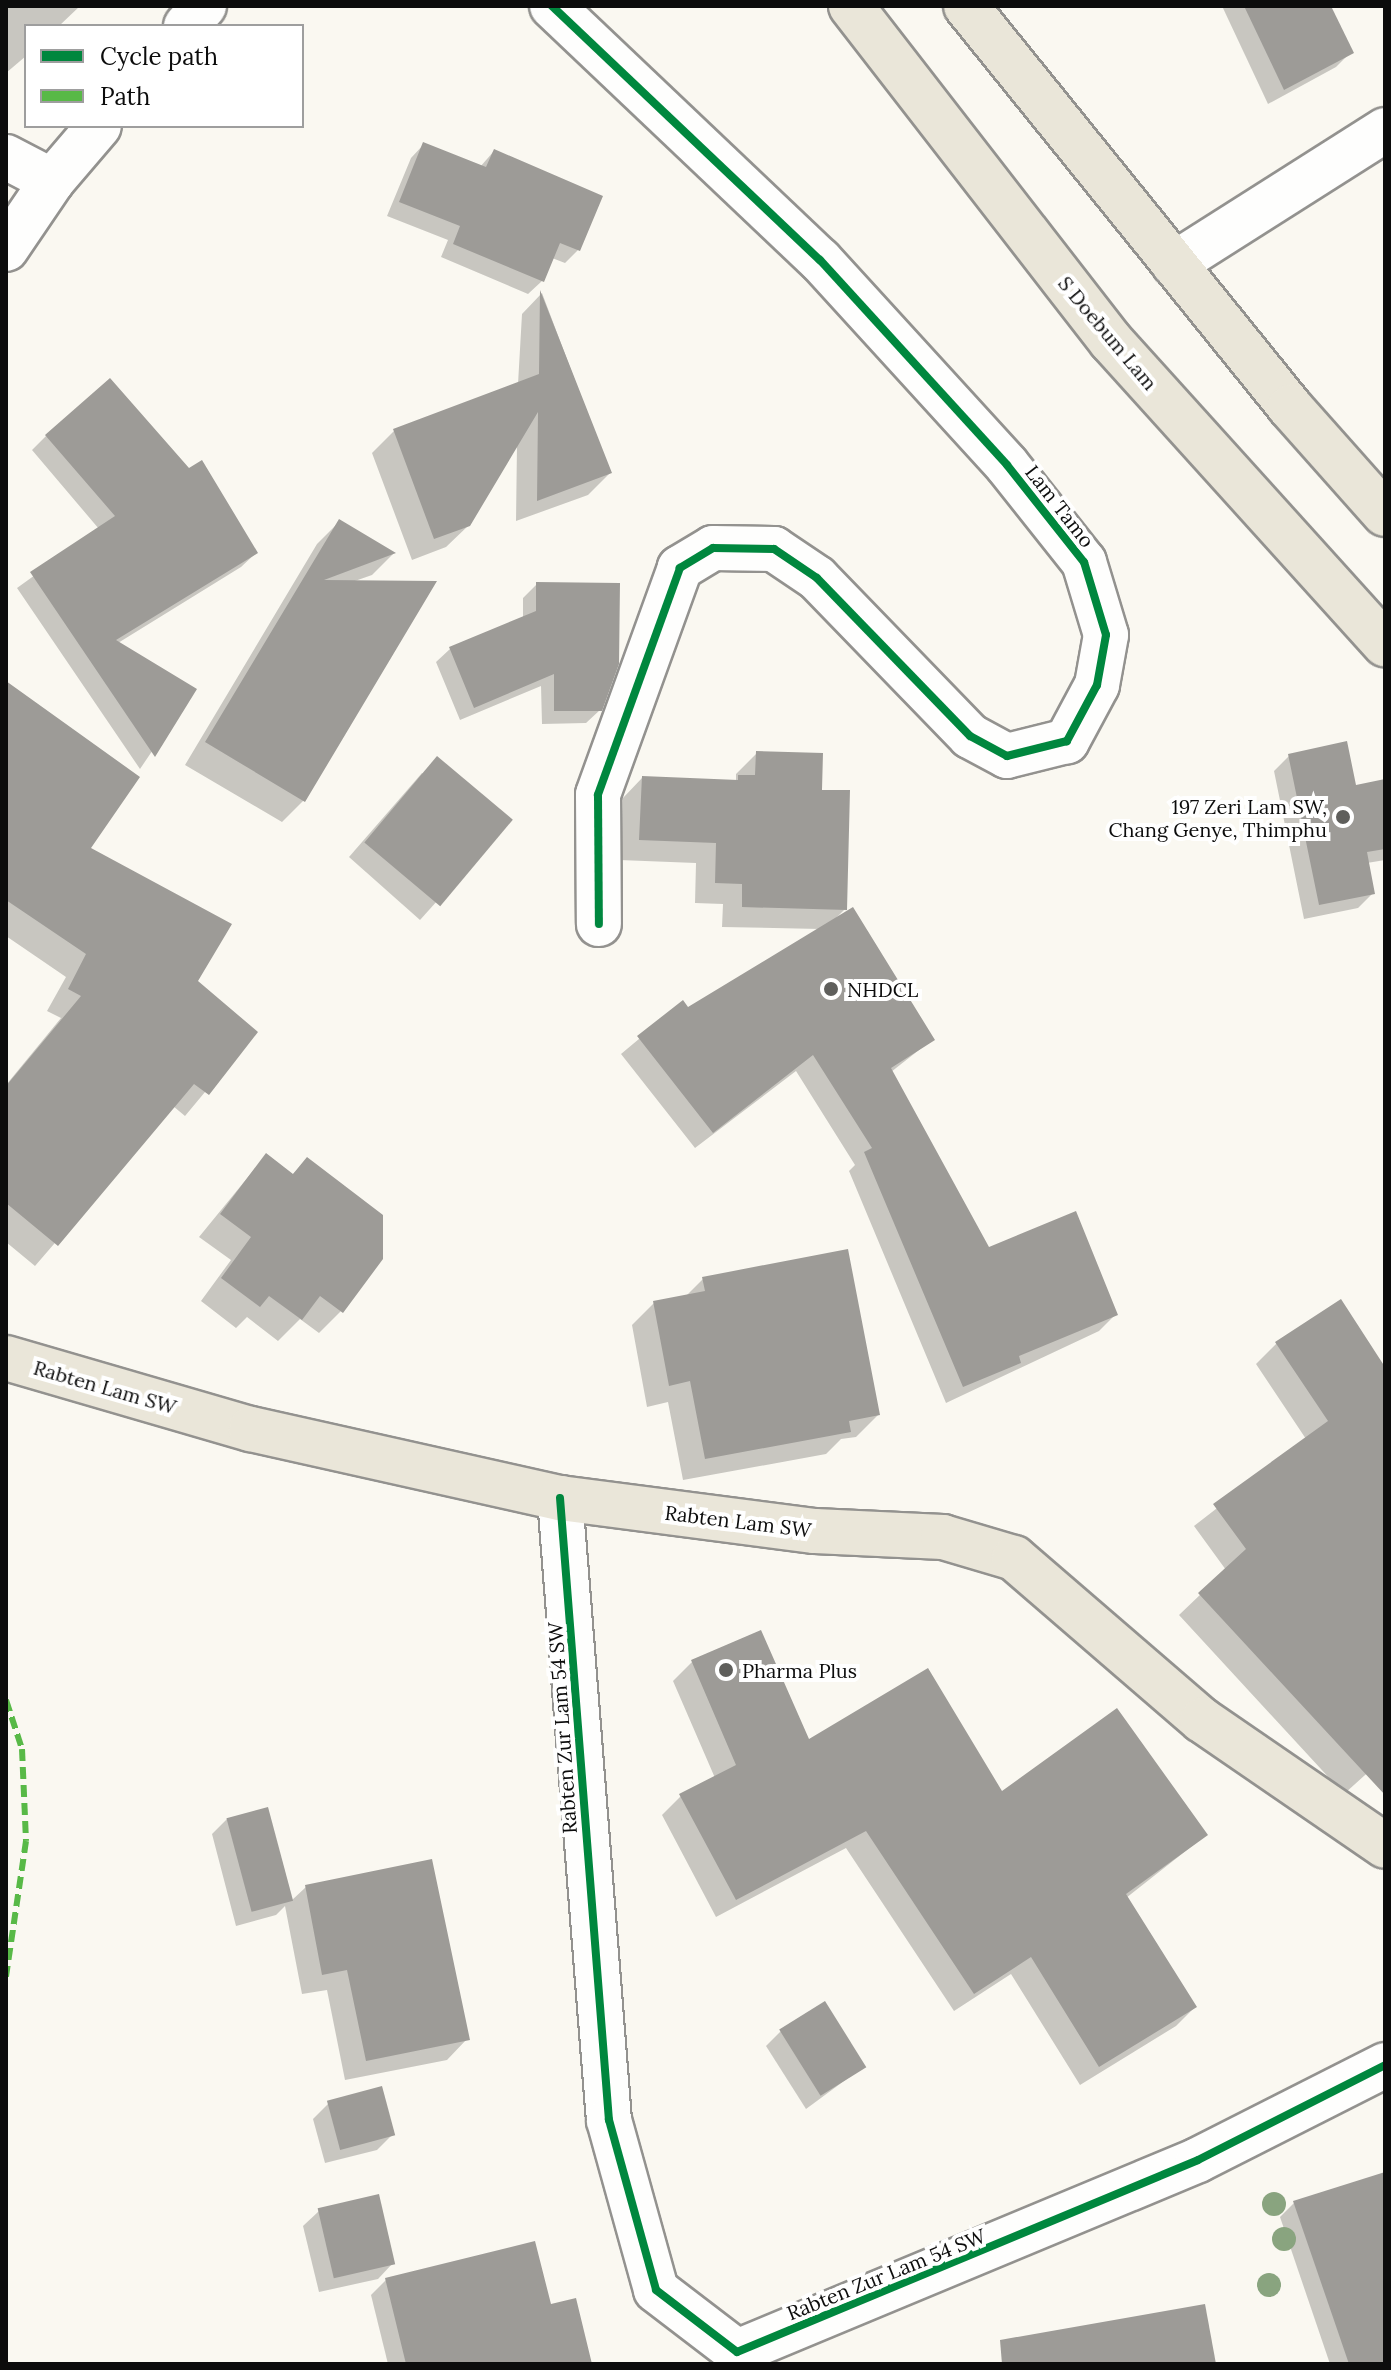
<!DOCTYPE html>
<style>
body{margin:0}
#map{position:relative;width:1391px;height:2370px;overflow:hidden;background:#faf8f1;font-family:Lora,serif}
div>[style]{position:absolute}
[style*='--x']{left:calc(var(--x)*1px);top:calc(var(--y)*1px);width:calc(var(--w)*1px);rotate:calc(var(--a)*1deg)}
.shadow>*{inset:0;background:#0003}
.building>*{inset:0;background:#9d9b97;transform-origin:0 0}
.roads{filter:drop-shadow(2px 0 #93928f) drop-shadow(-2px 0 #93928f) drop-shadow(0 2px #93928f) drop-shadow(0 -2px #93928f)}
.minor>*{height:44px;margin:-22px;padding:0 22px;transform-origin:22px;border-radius:22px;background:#fefefd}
.major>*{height:44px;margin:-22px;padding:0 22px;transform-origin:22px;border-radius:22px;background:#eae6d9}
.quiet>*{height:6px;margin-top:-3px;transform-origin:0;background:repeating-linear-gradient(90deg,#58b947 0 12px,transparent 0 18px)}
.cycleway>*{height:8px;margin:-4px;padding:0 4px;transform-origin:4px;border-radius:4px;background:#00873e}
.trees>*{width:24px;height:24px;margin:-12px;border-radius:50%;background:#89a47f}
.dots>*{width:22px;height:22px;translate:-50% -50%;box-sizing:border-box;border:4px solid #fff;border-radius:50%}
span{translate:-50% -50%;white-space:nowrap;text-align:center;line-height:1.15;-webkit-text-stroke:8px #fff;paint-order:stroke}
.street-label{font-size:20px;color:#0c0c0c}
.poi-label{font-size:20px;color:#0c0c0c}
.right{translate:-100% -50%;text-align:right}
.left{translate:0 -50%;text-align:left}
.frame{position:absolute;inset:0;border:8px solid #0c0c0c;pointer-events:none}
.legend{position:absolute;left:24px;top:24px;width:280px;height:104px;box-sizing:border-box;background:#fff;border:2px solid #9e9e9e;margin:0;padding:10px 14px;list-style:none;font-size:24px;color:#0c0c0c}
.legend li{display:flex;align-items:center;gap:16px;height:40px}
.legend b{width:40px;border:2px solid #9e9e9e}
</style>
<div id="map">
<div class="shadow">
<div style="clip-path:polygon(6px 6px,80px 6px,59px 26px,26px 26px,26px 56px,6px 73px)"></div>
<div style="clip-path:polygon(1222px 6px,1328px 6px,1351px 52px,1336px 67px,1268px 104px)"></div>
<div style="clip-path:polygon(424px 144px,480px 167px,494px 151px,578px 250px,565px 263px,552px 258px,542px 281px,528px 294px,441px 257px,448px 240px,387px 216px,411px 158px)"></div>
<div style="clip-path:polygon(542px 293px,610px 473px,588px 495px,516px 521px,517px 444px,469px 525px,446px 547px,412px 560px,372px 453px,394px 431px,518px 384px,522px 314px)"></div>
<div style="clip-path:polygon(46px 436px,256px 553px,241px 567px,118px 643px,194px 689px,140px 769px,17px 588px,99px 529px,32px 450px)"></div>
<div style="clip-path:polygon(339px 522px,393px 554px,372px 575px,352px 582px,304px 800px,282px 822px,185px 765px,317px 544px)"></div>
<div style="clip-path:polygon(537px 584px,600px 710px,586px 723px,542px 724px,541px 686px,460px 720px,436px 662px,450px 649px,523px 618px,523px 598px)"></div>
<div style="clip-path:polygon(6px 684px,88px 849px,195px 981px,255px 1032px,185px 1116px,173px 1106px,35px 1266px,6px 1242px,6px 1085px,61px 1018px,47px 1011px,66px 977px,6px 936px)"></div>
<div style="clip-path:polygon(757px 753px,820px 792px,845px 909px,836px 918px,933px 1039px,891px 1072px,988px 1249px,1116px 1314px,1099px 1331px,946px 1403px,849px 1171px,855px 1165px,796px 1071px,695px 1148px,621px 1054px,682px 1003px,688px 1009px,820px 929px,722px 927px,723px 904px,695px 903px,696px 863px,619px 860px,622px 799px,642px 778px,736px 781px,736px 774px)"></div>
<div style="clip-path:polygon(1289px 756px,1354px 787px,1385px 781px,1385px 860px,1367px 863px,1373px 893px,1358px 908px,1304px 919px,1274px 771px)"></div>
<div style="clip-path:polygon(422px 773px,509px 821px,420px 920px,349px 857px)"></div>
<div style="clip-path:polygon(266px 1155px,292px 1175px,307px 1160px,341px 1311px,319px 1333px,300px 1319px,278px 1341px,247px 1317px,236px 1328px,201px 1301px,231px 1260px,199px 1237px)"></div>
<div style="clip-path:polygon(703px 1279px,878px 1415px,856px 1437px,841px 1439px,826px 1454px,683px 1480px,668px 1402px,647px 1407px,632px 1325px,654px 1303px,685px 1297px)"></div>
<div style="clip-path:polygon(1277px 1343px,1385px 1371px,1385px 1757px,1344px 1794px,1179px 1615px,1226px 1570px,1194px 1526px,1306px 1439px,1256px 1364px)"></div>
<div style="clip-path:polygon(692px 1662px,808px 1742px,1001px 1794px,1206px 1835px,1126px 1898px,1195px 2007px,1176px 2026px,1080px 2085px,1011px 1974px,954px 2011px,846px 1848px,716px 1917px,662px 1815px,681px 1796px,715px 1778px,673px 1681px)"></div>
<div style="clip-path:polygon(227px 1819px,291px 1901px,306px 1887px,467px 2039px,447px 2060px,345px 2080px,327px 1990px,302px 1994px,285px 1906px,276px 1915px,236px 1926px,212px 1834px)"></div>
<div style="clip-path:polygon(781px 2031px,863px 2067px,806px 2109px,766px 2046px)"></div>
<div style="clip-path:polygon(328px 2104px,393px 2134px,377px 2150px,325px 2163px,313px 2119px)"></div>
<div style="clip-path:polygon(1385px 2175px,1385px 2364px,1330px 2364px,1280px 2217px,1294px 2203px)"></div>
<div style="clip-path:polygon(319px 2211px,393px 2263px,378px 2279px,319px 2292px,303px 2226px)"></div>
<div style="clip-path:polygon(386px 2280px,550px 2306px,586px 2364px,388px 2364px,371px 2295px)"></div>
</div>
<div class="building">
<div style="clip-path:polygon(1244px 6px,1331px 6px,1354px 53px,1284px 90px)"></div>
<div style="clip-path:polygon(423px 142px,486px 167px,494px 149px,603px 196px,580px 251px,560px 243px,544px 282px,453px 244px,460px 226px,399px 202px)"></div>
<div style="clip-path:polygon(540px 290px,612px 473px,537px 501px,538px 412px,470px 526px,434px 539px,393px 429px,539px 374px)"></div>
<div style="clip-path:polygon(110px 378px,189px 468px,202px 460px,258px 553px,116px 640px,197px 689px,155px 757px,30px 572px,115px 516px,45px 435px)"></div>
<div style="clip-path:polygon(339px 519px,396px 553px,324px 580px,437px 581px,305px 802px,205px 742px)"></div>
<div style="clip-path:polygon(536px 582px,620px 583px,619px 664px,602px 711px,554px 711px,554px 674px,474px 708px,449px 647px,536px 611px)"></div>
<div style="clip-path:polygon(6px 681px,140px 777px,91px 848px,232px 924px,198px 981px,258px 1032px,209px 1095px,194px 1084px,58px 1246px,6px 1203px,6px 1086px,81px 996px,68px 989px,86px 954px,6px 900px)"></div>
<div style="clip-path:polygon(1347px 741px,1356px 785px,1385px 779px,1385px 849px,1367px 852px,1375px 894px,1319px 905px,1288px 754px)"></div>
<div style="clip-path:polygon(756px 751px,823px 753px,822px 790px,850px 790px,847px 910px,742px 907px,742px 884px,715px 883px,716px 843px,639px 840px,642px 776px,738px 780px,738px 775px,755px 775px)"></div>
<div style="left:437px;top:756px;width:99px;height:113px;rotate:40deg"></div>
<div style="clip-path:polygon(853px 907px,935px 1040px,891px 1068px,989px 1247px,1076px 1211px,1118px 1315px,1019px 1356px,1021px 1363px,963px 1387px,864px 1152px,872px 1148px,813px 1055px,713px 1133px,637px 1036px,683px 1000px,688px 1007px)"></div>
<div style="clip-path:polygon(266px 1153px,293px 1174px,307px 1157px,383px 1215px,383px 1259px,343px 1313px,320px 1296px,302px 1320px,269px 1296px,260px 1307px,221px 1278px,251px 1237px,220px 1214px)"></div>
<div style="clip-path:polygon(848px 1249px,880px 1415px,849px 1421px,851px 1432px,705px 1459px,690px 1381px,669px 1386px,653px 1301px,705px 1291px,702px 1277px)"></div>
<div style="clip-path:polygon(1341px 1299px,1385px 1367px,1385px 1795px,1198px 1593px,1246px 1549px,1213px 1504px,1328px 1421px,1275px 1342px)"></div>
<div style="clip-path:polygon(761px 1630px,809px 1739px,928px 1668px,1002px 1791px,1117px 1708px,1208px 1835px,1126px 1894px,1197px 2007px,1099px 2067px,1031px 1957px,974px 1994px,866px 1831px,736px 1900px,679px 1794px,736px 1765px,691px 1660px)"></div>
<div style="left:268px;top:1807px;width:97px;height:43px;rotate:75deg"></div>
<div style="clip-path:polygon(432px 1859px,470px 2040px,366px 2061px,347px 1970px,322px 1975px,305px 1885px)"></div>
<div style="left:825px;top:2001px;width:78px;height:54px;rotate:58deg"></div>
<div style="left:382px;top:2086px;width:51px;height:57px;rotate:75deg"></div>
<div style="clip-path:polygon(1385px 2172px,1385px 2364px,1349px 2364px,1293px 2201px)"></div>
<div style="left:379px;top:2194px;width:72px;height:63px;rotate:77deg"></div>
<div style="clip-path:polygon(535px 2241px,551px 2304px,576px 2298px,592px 2364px,406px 2364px,385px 2278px)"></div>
<div style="clip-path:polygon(1205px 2304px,1216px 2364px,1002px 2364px,1000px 2340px)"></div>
</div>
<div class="roads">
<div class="minor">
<div style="--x:552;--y:6;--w:369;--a:43.5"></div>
<div style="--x:820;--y:260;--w:277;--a:47.6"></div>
<div style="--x:1007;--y:465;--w:124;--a:51.6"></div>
<div style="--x:1084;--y:562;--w:76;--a:73.2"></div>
<div style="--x:1106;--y:635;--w:51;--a:100.2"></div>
<div style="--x:1097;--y:685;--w:64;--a:118.2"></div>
<div style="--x:1067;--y:741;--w:62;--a:166"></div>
<div style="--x:1007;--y:756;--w:42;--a:-151.6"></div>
<div style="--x:970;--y:736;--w:220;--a:-134.1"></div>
<div style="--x:817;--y:578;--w:52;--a:-146"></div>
<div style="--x:774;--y:549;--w:61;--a:-179.1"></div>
<div style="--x:713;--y:548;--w:39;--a:149"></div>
<div style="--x:680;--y:568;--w:241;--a:109.9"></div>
<div style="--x:598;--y:795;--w:129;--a:89.6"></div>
<div style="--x:186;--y:26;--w:27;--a:-48"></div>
<div style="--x:6;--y:157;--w:52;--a:27.6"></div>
<div style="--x:6;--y:249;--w:82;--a:-55.9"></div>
<div style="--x:52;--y:181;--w:72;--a:-49.5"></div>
<div style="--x:1174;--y:264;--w:250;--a:-32.4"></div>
<div style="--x:560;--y:1498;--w:624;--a:85.5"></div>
<div style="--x:609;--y:2120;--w:176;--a:74.5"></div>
<div style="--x:656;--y:2290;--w:102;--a:37.4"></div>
<div style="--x:737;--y:2352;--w:499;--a:-22.6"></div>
<div style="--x:1198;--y:2160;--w:210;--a:-26.9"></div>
</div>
<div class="major">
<div style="--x:851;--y:6;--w:424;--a:52.2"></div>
<div style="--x:1111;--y:341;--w:409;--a:47.9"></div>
<div style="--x:966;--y:6;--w:516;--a:51.06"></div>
<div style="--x:1290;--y:407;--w:143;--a:48.4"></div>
<div style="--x:6;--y:1358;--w:255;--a:16.2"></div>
<div style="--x:251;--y:1429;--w:317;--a:12.6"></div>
<div style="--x:560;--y:1498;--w:257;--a:7.4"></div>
<div style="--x:815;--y:1531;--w:128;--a:2.7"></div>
<div style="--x:943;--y:1537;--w:74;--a:16.5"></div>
<div style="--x:1014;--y:1558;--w:248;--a:40.8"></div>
<div style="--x:1202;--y:1720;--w:222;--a:34.5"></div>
</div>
</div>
<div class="quiet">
<div style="--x:6;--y:1700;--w:52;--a:71.9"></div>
<div style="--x:22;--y:1749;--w:92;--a:87.5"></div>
<div style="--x:26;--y:1841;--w:137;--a:98.4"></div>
</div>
<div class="cycleway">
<div style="--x:552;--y:6;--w:369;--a:43.5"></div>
<div style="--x:820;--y:260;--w:277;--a:47.6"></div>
<div style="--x:1007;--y:465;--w:124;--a:51.6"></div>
<div style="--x:1084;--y:562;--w:76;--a:73.2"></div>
<div style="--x:1106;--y:635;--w:51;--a:100.2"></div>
<div style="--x:1097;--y:685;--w:64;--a:118.2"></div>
<div style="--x:1067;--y:741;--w:62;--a:166"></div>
<div style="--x:1007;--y:756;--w:42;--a:-151.6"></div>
<div style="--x:970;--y:736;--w:220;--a:-134.1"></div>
<div style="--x:817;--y:578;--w:52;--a:-146"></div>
<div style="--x:774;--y:549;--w:61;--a:-179.1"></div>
<div style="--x:713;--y:548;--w:39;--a:149"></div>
<div style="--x:680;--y:568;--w:241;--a:109.9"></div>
<div style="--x:598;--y:795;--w:129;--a:89.6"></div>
<div style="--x:560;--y:1498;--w:624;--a:85.5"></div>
<div style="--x:609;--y:2120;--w:176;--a:74.5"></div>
<div style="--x:656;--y:2290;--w:102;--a:37.4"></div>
<div style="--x:737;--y:2352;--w:499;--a:-22.6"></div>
<div style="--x:1198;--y:2160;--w:210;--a:-26.9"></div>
</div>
<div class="trees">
<div style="left:1274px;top:2204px"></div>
<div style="left:1284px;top:2239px"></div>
<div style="left:1269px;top:2285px"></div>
</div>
<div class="dots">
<div style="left:1343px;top:817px;background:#5f5f5c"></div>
<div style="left:831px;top:989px;background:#5f5f5c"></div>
<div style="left:726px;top:1670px;background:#5f5f5c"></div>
</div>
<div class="street-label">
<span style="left:1108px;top:333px;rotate:50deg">S Doebum Lam</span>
<span style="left:1060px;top:506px;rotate:52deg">Lam Tamo</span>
<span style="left:105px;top:1387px;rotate:16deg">Rabten Lam SW</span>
<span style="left:738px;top:1521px;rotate:7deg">Rabten Lam SW</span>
<span style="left:562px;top:1728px;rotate:-94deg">Rabten Zur Lam 54 SW</span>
<span style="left:886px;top:2274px;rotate:-22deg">Rabten Zur Lam 54 SW</span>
</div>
<div class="poi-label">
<span class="right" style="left:1327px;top:818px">197 Zeri Lam SW,<br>Chang Genye, Thimphu</span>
<span class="left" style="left:847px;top:989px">NHDCL</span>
<span class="left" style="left:742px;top:1670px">Pharma Plus</span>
</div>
<div class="frame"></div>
<ul class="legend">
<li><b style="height:10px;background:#00873e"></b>Cycle path</li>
<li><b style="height:10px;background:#58b947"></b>Path</li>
</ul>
</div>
